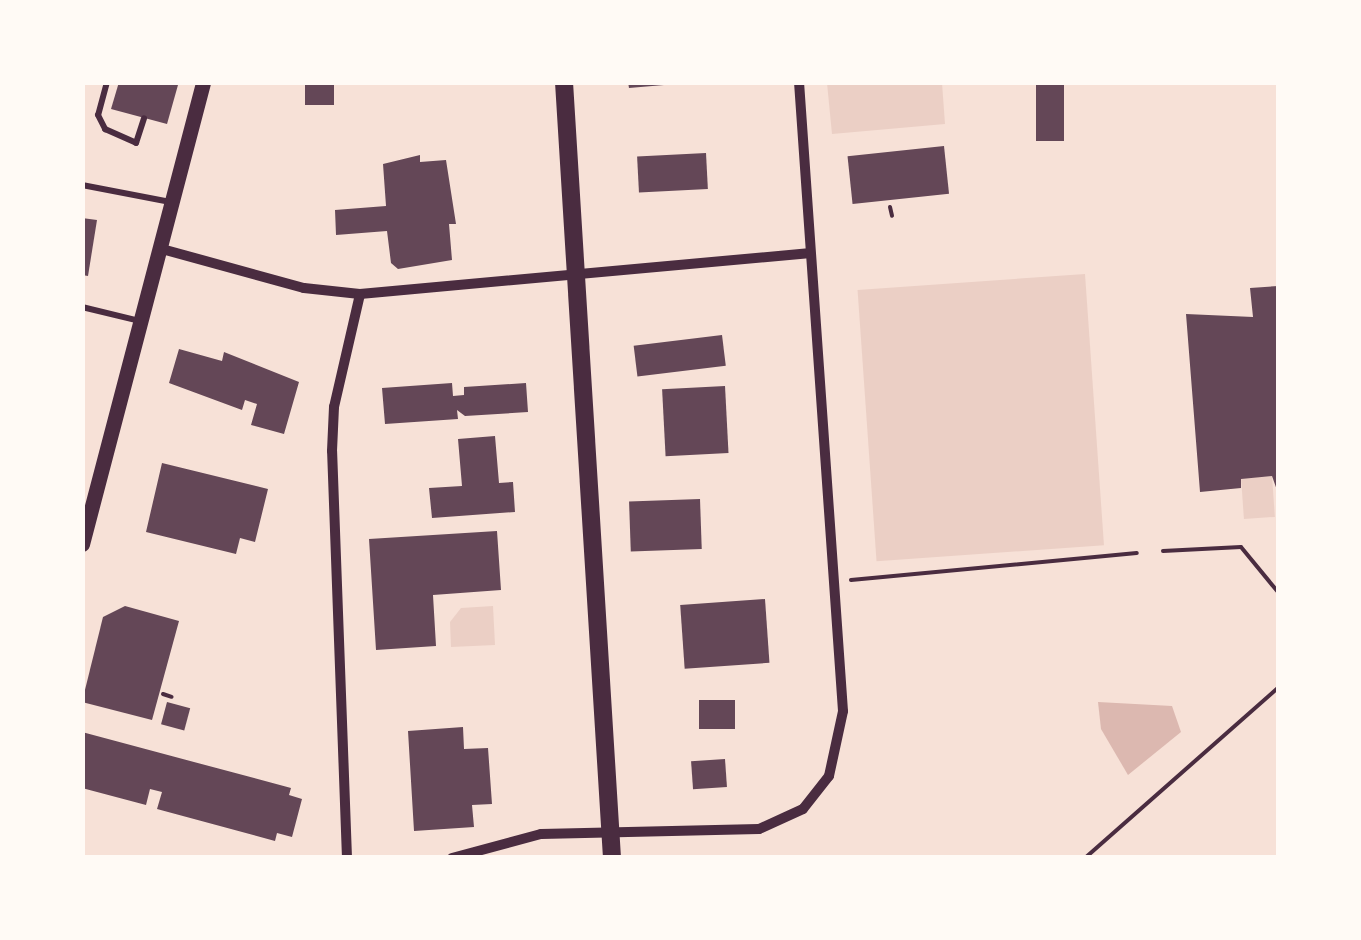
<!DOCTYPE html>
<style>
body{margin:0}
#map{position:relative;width:1361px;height:940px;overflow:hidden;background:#f7e1d7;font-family:"Titillium Web",sans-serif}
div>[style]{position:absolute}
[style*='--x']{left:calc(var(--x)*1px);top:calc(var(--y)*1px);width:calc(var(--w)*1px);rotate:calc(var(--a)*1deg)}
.green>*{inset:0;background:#ebcfc5;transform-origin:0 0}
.water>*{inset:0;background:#dcb8b0}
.building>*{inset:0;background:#644757;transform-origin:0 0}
.path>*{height:4px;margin:-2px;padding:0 2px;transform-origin:2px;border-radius:2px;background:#4a2c40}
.service>*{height:6px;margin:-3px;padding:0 3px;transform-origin:3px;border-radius:3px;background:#4a2c40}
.minor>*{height:10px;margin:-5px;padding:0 5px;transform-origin:5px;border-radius:5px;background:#4a2c40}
.tertiary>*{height:15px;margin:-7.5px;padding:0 7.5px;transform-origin:7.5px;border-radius:7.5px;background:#4a2c40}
.secondary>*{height:18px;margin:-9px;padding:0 9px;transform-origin:9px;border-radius:9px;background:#4a2c40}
span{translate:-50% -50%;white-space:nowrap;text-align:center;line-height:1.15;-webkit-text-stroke:8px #fffaf5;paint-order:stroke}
.frame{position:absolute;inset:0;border:85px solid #fffaf5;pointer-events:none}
</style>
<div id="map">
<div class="green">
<div style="clip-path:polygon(827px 83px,942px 83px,945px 124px,832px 134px)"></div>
<div style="left:1085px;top:274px;width:272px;height:228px;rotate:86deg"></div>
<div style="left:1272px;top:476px;width:41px;height:31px;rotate:86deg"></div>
<div style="clip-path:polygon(493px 606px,495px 645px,451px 647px,450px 622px,461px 608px)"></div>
</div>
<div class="water">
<div style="clip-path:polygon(1098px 702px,1172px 706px,1181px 732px,1128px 775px,1101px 729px)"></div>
</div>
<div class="building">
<div style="clip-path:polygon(119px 82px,178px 85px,167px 124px,111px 109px)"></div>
<div style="left:305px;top:82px;width:29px;height:23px"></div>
<div style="clip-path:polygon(628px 82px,664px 82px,664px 85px,629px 88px)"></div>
<div style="left:1036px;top:82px;width:28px;height:59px"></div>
<div style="left:944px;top:146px;width:48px;height:97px;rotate:84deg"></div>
<div style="left:706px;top:153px;width:36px;height:69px;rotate:87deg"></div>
<div style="clip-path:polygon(420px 155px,420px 162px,446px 160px,456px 224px,449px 224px,452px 260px,398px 269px,391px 263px,387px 231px,336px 235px,335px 210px,386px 206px,383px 164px)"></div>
<div style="clip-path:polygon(82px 218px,97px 220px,88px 276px,82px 275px)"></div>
<div style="clip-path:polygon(1278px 286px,1278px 493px,1272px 476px,1241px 479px,1241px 488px,1200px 492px,1186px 314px,1253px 317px,1250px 288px)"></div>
<div style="left:722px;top:335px;width:31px;height:89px;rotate:83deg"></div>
<div style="clip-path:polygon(179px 349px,222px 361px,224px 352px,299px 382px,284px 434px,251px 425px,257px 404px,245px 400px,242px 410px,169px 383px)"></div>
<div style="clip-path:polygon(452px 383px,453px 396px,464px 395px,464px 387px,526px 383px,528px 412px,465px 416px,457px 410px,458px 419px,385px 424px,382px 388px)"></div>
<div style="left:725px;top:386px;width:67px;height:63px;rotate:87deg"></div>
<div style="clip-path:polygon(495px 436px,499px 483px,513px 482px,515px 512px,432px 518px,429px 488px,462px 486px,458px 439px)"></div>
<div style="clip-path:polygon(162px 463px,268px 489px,255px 542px,240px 538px,236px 554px,146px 532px)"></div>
<div style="left:700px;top:499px;width:50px;height:71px;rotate:88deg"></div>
<div style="clip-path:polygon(497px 531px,501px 590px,433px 595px,436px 646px,376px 650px,369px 539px)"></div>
<div style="left:765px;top:599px;width:64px;height:85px;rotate:86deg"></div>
<div style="clip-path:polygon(125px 606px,179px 621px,152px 720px,82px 702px,103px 617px)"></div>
<div style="left:735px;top:700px;width:29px;height:36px;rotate:90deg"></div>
<div style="left:167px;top:702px;width:24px;height:23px;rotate:15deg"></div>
<div style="clip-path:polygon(463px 727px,464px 749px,488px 748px,492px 804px,472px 805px,474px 827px,414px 831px,408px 731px)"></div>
<div style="clip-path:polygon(82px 732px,291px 788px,289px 795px,302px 799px,292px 837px,277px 833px,275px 841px,157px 809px,162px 792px,150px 789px,146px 805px,82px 788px)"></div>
<div style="left:725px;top:759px;width:28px;height:34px;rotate:86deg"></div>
</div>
<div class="path">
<div style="--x:890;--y:207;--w:9;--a:77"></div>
<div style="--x:1163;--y:551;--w:78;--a:-2.9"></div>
<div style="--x:1241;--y:547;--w:58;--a:50.6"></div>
<div style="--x:851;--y:580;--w:287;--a:-5.4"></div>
<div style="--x:163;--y:694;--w:9;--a:18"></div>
<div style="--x:1085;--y:858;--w:257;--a:-41.4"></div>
</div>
<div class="service">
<div style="--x:107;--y:82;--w:34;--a:105"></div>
<div style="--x:98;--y:115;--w:16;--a:63"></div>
<div style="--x:105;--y:129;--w:34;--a:24"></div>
<div style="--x:136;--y:143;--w:26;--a:-72"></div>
<div style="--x:82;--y:185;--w:90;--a:10.9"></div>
<div style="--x:82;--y:307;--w:60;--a:13.6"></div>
</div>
<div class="minor">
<div style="--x:162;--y:249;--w:147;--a:15.4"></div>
<div style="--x:304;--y:288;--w:56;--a:6.1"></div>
<div style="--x:360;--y:294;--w:450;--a:-5.2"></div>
<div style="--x:347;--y:858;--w:407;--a:-92.1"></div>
<div style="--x:332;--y:451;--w:44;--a:-87.4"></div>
<div style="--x:334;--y:407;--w:116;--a:-77"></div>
<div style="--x:452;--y:858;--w:92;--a:-15.1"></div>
<div style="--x:541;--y:834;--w:218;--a:-1.3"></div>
<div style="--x:759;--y:829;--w:48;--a:-24.4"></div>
<div style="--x:803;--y:809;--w:42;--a:-51.8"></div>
<div style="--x:829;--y:776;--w:66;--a:-77.8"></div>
<div style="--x:843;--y:711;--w:631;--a:-94"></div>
</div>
<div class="tertiary">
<div style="--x:82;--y:544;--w:478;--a:-75.3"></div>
</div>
<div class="secondary">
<div style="--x:564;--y:82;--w:777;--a:86.46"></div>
</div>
<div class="frame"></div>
</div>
